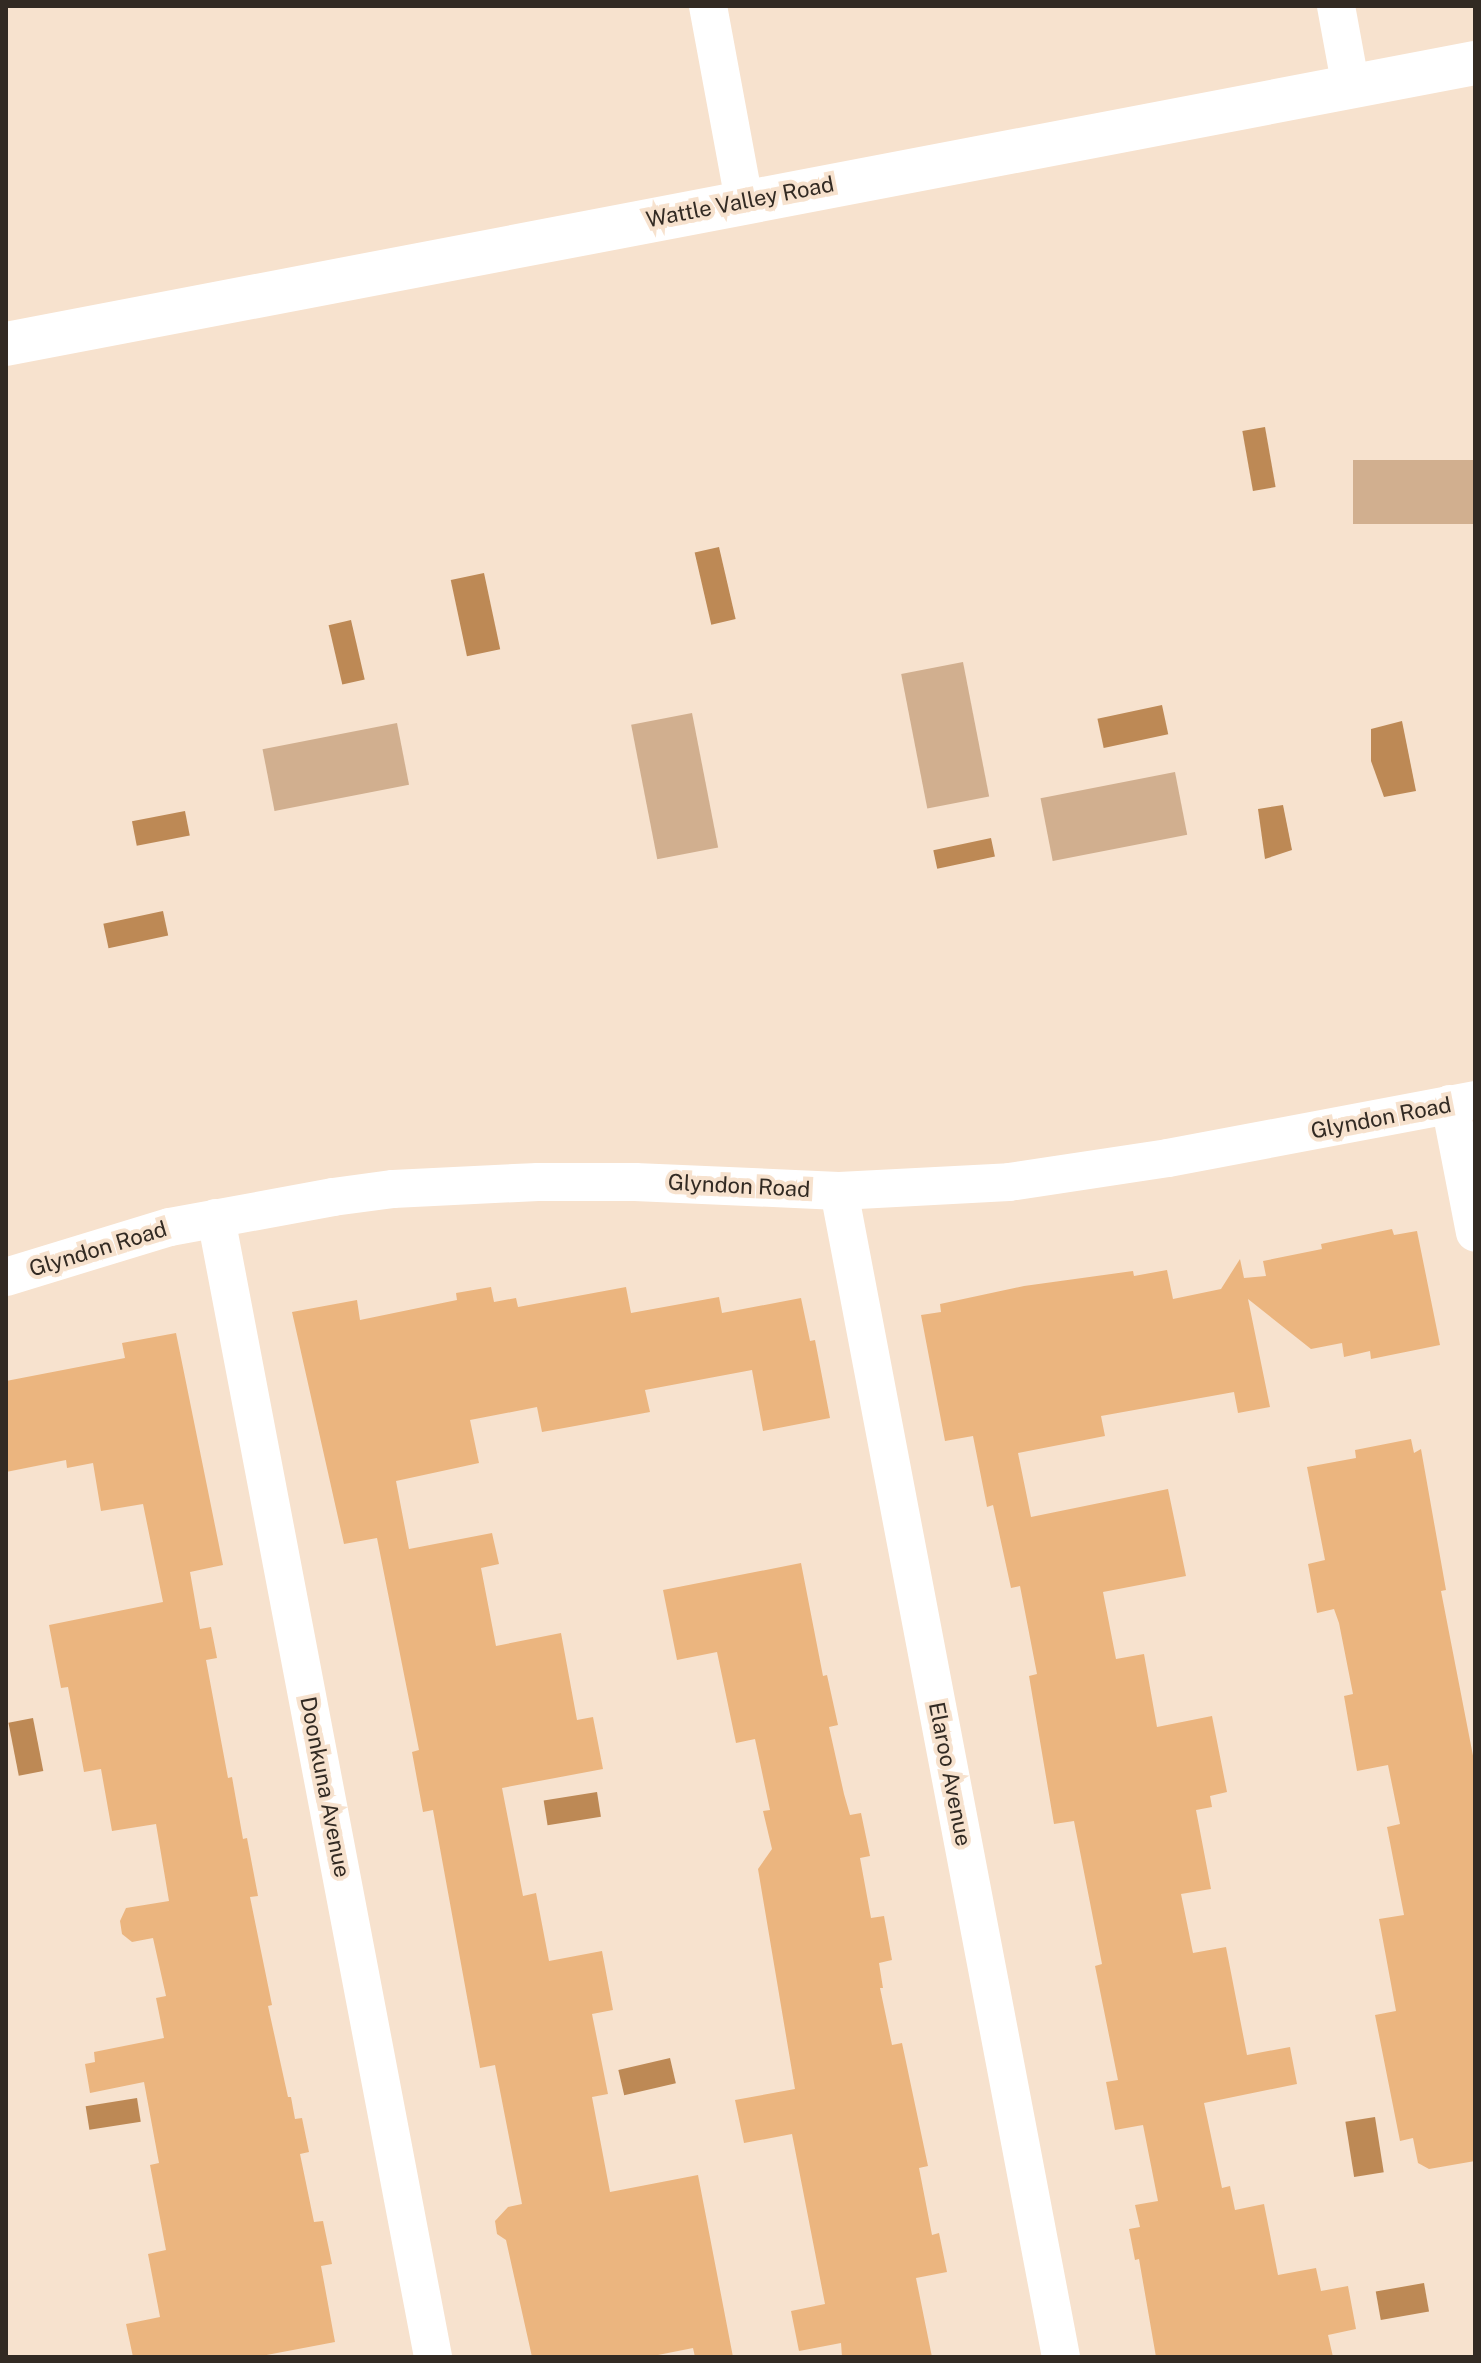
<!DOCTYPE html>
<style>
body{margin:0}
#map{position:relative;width:1481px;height:2363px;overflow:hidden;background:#f7e2ce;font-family:"Public Sans",sans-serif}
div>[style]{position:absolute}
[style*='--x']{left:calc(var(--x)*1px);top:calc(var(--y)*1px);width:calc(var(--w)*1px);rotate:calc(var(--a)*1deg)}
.green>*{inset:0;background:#d1af8f;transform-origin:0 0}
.water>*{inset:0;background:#bd8955;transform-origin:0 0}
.building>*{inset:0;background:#ebb57f}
.minor>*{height:38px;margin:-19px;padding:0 19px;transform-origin:19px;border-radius:19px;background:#fff}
.tertiary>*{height:44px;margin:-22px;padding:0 22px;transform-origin:22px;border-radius:22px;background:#fff}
span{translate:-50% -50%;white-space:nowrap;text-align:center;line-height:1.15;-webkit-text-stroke:8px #f7e2ce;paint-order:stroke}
.street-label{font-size:22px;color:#322a23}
.frame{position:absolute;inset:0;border:8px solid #322a23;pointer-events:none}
</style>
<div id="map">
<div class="green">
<div style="left:1475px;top:460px;width:64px;height:122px;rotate:90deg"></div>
<div style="left:963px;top:662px;width:137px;height:63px;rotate:79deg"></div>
<div style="left:692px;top:713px;width:137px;height:62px;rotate:79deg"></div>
<div style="left:397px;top:723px;width:63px;height:137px;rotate:79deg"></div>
<div style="left:1175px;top:772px;width:64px;height:137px;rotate:79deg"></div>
</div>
<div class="water">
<div style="left:1265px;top:427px;width:61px;height:23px;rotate:80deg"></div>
<div style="left:719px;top:547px;width:74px;height:25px;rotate:77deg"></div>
<div style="left:484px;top:573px;width:78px;height:34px;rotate:78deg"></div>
<div style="left:351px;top:620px;width:61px;height:23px;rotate:77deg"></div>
<div style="left:1162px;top:705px;width:30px;height:66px;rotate:78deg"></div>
<div style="clip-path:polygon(1402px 721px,1416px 791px,1384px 797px,1371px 761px,1371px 729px)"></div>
<div style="clip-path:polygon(1283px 805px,1292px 850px,1265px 859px,1258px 809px)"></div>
<div style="left:185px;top:811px;width:25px;height:54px;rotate:79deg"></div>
<div style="left:991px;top:838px;width:19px;height:59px;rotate:78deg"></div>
<div style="left:163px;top:911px;width:25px;height:61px;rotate:78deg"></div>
<div style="left:33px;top:1718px;width:54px;height:25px;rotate:79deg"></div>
<div style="left:597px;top:1792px;width:25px;height:54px;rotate:81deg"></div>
<div style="left:670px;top:2058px;width:26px;height:53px;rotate:77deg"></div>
<div style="left:137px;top:2098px;width:24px;height:52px;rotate:81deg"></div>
<div style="left:1375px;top:2117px;width:56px;height:30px;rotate:81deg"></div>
<div style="left:1424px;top:2283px;width:29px;height:49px;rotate:80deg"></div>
</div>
<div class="building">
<div style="clip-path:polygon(1392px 1229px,1394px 1235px,1417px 1231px,1440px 1345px,1371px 1359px,1370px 1351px,1344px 1357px,1342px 1343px,1311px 1349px,1248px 1299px,1270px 1407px,1238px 1413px,1234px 1392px,1101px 1416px,1105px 1436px,1018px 1453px,1031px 1517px,1168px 1489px,1186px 1576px,1103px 1592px,1116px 1659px,1144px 1654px,1157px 1727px,1212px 1716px,1227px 1792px,1210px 1796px,1212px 1807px,1196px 1810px,1211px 1889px,1181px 1894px,1193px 1953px,1226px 1947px,1247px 2055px,1290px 2047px,1297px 2084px,1204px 2103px,1222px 2188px,1230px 2186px,1235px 2210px,1264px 2204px,1278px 2275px,1316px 2268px,1321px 2291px,1348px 2286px,1356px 2329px,1328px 2335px,1333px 2357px,1156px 2357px,1139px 2259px,1135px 2260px,1129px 2229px,1140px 2227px,1135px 2205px,1158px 2201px,1143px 2125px,1115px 2130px,1106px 2082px,1118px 2080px,1095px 1966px,1102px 1964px,1074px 1821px,1054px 1824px,1029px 1676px,1037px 1674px,1020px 1586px,1011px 1588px,993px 1505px,987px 1507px,973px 1436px,945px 1441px,921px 1315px,941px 1312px,940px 1304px,1024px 1286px,1133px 1271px,1134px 1276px,1167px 1270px,1173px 1299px,1221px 1289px,1240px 1259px,1244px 1278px,1266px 1276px,1263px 1261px,1322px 1249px,1321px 1244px)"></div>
<div style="clip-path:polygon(491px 1287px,494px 1302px,516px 1298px,518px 1307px,626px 1287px,631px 1313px,719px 1297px,722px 1313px,801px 1298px,810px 1341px,815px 1340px,830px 1418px,763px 1431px,752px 1370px,645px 1390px,650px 1412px,575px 1426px,542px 1432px,537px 1407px,470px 1420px,479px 1463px,396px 1481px,409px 1549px,492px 1533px,499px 1564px,481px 1568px,496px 1646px,561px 1633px,577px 1720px,593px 1717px,603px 1769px,502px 1788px,523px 1896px,536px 1893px,549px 1961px,602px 1951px,613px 2010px,592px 2014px,608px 2094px,592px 2097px,610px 2192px,698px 2175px,733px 2357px,695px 2357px,693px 2348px,648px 2357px,532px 2357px,506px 2240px,497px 2234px,495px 2221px,508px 2207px,522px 2204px,495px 2065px,480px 2068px,433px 1810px,423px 1812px,412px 1752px,419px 1750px,377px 1538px,344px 1544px,292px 1312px,357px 1300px,360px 1320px,457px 1300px,456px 1293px)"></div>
<div style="clip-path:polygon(176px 1333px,223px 1565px,190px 1572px,200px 1629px,211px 1627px,217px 1658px,206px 1660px,228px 1778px,232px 1777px,243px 1839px,247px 1838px,258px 1896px,250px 1897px,272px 2005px,268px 2006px,288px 2097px,291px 2097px,295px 2119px,302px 2118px,309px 2152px,300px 2154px,314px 2222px,323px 2221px,332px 2264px,321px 2266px,335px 2342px,256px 2357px,133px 2357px,126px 2324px,160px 2317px,148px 2254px,166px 2250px,150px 2165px,159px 2163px,144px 2082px,90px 2093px,85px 2064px,95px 2062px,94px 2052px,164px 2038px,156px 1998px,166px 1996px,153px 1938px,132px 1942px,122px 1934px,120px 1921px,126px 1908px,169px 1901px,156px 1824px,112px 1831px,101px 1769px,84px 1772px,68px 1687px,61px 1688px,49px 1625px,163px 1602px,143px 1504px,101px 1511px,93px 1463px,67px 1468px,66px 1460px,6px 1472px,6px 1381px,125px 1358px,122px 1343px)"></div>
<div style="clip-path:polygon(1411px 1439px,1414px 1453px,1421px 1449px,1446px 1590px,1441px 1591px,1475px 1766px,1475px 2161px,1429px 2169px,1418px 2163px,1413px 2138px,1400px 2141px,1375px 2015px,1396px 2011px,1379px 1919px,1404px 1915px,1387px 1827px,1400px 1824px,1388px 1765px,1357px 1771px,1344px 1696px,1353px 1694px,1339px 1623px,1334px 1609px,1317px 1613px,1308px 1564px,1325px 1560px,1307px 1467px,1356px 1458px,1355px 1450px)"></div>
<div style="clip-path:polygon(801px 1563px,823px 1676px,827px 1675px,838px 1725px,829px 1727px,844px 1794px,850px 1815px,861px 1813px,870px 1856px,860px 1858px,871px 1918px,884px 1916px,892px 1960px,879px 1963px,883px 1988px,880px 1988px,892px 2045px,902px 2043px,928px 2166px,919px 2168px,932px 2235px,939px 2233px,947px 2272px,916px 2278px,932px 2357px,842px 2357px,841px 2343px,799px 2351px,791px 2311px,825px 2304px,792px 2134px,744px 2143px,735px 2100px,795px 2089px,758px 1869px,772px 1849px,763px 1811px,770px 1810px,755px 1739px,736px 1743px,717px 1652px,677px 1660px,663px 1590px)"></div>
</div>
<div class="minor">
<div style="--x:708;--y:6;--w:198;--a:79.5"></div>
<div style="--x:1336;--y:6;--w:83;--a:79.6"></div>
<div style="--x:1450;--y:1104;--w:131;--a:79"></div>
<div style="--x:839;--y:1191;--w:1187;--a:79.22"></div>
<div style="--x:216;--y:1218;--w:1159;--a:79.21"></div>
<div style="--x:6;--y:1277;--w:171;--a:-17"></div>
<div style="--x:170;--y:1227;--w:166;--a:-10.4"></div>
<div style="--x:333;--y:1197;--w:61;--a:-7.6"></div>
<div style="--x:393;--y:1189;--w:145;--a:-2.8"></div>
<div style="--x:538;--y:1182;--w:97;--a:0"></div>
<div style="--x:635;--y:1182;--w:204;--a:2.5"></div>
<div style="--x:839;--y:1191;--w:170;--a:-3"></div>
<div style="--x:1009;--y:1182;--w:161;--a:-8.6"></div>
<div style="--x:1168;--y:1158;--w:312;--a:-10.7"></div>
</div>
<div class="tertiary">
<div style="--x:6;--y:344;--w:1496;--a:-10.83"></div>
</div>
<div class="street-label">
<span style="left:740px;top:202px;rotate:-11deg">Wattle Valley Road</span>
<span style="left:1381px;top:1118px;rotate:-11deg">Glyndon Road</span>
<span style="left:739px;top:1186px;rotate:3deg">Glyndon Road</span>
<span style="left:98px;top:1249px;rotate:-17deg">Glyndon Road</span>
<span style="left:950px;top:1774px;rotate:79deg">Elaroo Avenue</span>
<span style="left:325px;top:1787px;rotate:79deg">Doonkuna Avenue</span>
</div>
<div class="frame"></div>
</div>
